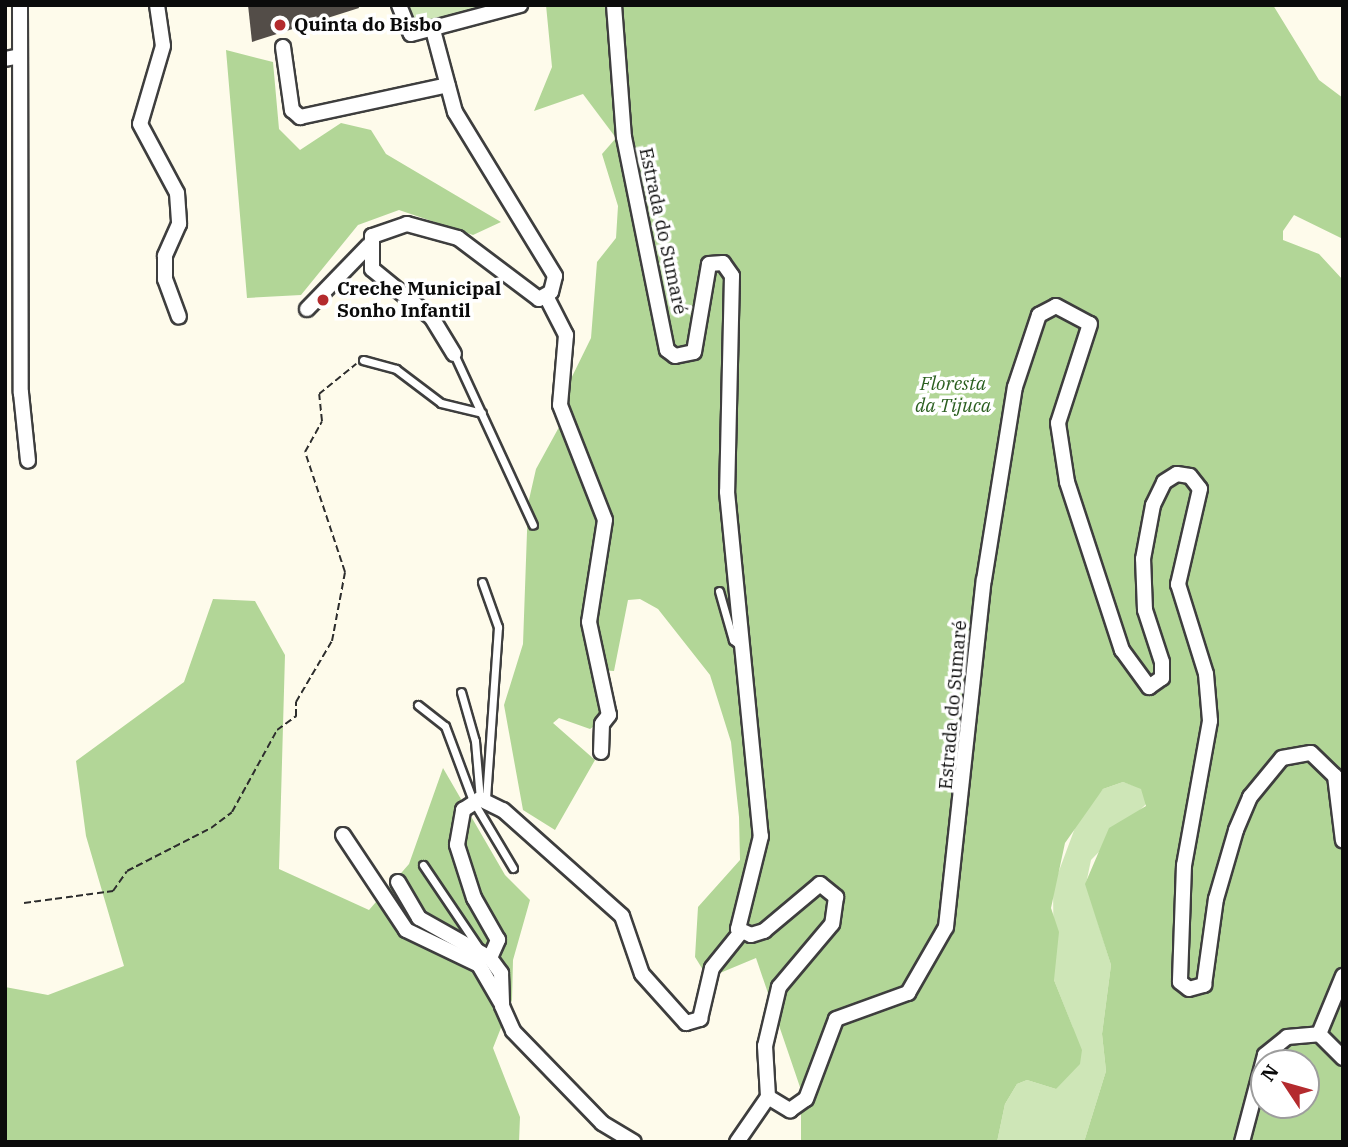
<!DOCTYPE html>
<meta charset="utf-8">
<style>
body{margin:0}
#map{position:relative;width:1348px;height:1147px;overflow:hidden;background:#fefbeb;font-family:"IBM Plex Serif",serif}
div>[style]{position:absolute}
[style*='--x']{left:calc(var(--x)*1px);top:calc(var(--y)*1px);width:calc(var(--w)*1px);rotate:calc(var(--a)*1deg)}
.green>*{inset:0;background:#cee6b7}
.forest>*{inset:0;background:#b2d697}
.building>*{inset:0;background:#534d48}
.path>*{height:2px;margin-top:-1px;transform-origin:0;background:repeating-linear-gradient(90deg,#2d2d2d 0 7px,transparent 0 10.5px)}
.roads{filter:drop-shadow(2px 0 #3e3e3e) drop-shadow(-2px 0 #3e3e3e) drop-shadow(0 2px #3e3e3e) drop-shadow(0 -2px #3e3e3e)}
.lane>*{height:7px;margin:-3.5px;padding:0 3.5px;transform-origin:3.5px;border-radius:3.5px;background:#fff}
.street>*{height:14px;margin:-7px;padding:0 7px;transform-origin:7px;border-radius:7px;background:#fff}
.dots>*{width:19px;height:19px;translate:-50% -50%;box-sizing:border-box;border:4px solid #fff;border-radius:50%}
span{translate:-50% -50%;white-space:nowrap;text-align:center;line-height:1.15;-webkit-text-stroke:7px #fff;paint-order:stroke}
.poi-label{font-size:19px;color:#0b0b0b;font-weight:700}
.left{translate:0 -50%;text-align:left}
.street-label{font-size:19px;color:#0b0b0b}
.park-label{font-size:19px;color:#2b5f20;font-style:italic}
.frame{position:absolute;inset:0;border:7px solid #0b0b0b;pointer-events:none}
.north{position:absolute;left:1250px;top:1049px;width:70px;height:70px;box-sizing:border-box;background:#fff;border:2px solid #9d9d9d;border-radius:50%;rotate:306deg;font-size:19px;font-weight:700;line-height:28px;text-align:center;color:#0b0b0b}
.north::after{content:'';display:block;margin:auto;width:24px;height:32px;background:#b42b2e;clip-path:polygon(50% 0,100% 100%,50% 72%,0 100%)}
</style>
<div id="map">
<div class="green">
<div style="clip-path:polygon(404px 5px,508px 5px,411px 31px)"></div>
<div style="clip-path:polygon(1123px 782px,1141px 788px,1149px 801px,1091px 860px,1086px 884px,1111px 965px,1102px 1034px,1106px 1071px,1084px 1142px,997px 1142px,1005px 1104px,1017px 1084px,1027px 1080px,1056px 1089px,1073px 1028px,1054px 980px,1053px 887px,1079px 817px,1103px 789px)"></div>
</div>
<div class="forest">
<div style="clip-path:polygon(evenodd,546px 5px,1273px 5px,1319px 80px,1343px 98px,1343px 239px,1294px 215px,1283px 231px,1283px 240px,1319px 254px,1343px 280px,1343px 1142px,1084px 1142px,1106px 1071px,1102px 1034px,1111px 965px,1085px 884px,1109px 828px,1146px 806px,1141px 789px,1123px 782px,1103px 789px,1065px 843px,1051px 908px,1059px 932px,1054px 980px,1082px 1050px,1080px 1064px,1056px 1089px,1027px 1080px,1017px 1084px,1005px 1104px,997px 1142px,801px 1142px,801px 1090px,756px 958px,708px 978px,695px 957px,698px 907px,740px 860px,739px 817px,731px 742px,710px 675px,658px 609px,640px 599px,628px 600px,614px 671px,599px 670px,607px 717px,590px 729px,559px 718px,553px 723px,595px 760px,555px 830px,523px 810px,504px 705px,523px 644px,528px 504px,536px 469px,564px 418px,564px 393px,591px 338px,597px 262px,616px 238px,618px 206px,602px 154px,616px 138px,583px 94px,534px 111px,552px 67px,546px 5px,1264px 1063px,1306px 1063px,1306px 1105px,1264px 1105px,1264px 1063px)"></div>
<div style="clip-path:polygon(226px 50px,273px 62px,279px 129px,300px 150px,341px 123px,371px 130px,386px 154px,501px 222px,473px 235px,399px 210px,358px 225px,301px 295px,247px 298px)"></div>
<div style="clip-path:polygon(213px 599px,255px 601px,285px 655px,279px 869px,369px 910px,409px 864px,443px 768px,505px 875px,530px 900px,513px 960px,512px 1000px,493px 1048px,520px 1117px,519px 1142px,5px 1142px,5px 987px,48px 995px,124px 966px,86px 836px,76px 761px,184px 682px)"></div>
</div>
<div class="building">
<div style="clip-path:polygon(248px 5px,358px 5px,359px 8px,252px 42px)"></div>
</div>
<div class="path">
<div style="--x:24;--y:903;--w:90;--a:-7.7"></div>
<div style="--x:113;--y:891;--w:24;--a:-55"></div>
<div style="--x:127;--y:871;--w:94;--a:-27.1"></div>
<div style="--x:211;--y:828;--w:26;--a:-37"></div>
<div style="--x:232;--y:812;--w:94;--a:-61.2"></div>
<div style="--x:277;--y:730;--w:24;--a:-36"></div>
<div style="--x:296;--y:716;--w:14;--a:-90"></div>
<div style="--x:296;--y:702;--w:71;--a:-59.5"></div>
<div style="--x:332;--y:641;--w:70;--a:-79.3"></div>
<div style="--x:345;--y:572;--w:126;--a:-108.4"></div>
<div style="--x:305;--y:452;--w:35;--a:-61"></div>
<div style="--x:322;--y:421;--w:27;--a:-96"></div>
<div style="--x:319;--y:394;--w:48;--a:-39"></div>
</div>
<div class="roads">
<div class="lane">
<div style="--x:454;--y:354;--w:188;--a:65.2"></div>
<div style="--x:363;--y:360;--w:34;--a:15"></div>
<div style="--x:396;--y:369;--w:56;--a:37.1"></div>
<div style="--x:441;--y:403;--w:42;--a:13.7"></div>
<div style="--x:482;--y:582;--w:48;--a:70.4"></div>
<div style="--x:498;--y:627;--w:172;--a:94"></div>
<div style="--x:719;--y:591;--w:51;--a:74.1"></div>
<div style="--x:733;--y:640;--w:13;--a:39"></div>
<div style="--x:461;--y:692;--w:51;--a:74.1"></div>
<div style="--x:475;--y:741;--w:58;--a:85.1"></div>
<div style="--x:418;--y:705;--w:34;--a:38"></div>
<div style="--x:445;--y:726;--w:80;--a:69.5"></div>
<div style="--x:473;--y:801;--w:78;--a:59.2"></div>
<div style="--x:423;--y:865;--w:104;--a:56"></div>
</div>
<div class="street">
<div style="--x:20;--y:5;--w:388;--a:89.9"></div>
<div style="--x:21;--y:393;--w:68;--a:84.1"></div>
<div style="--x:157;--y:5;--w:41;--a:81.7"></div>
<div style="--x:163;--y:46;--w:81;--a:106.4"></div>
<div style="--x:140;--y:124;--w:78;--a:61.8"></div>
<div style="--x:177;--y:193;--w:31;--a:86"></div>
<div style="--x:179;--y:224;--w:35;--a:114"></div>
<div style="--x:165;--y:256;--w:23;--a:90"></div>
<div style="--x:165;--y:279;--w:40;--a:69.8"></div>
<div style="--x:399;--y:5;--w:31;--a:68"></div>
<div style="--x:411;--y:34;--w:113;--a:-14.9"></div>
<div style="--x:614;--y:5;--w:132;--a:85.7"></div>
<div style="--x:624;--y:137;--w:217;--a:78.6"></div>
<div style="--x:667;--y:350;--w:10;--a:37"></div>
<div style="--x:675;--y:356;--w:19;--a:-12"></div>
<div style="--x:694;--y:352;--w:89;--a:-80.3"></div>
<div style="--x:709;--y:264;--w:14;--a:-4"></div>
<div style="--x:723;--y:263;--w:16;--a:55"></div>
<div style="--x:732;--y:276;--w:216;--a:91.3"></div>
<div style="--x:727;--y:492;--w:346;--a:84.4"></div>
<div style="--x:761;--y:836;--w:96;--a:103.9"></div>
<div style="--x:738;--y:929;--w:14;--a:25"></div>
<div style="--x:751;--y:935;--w:14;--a:-17"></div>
<div style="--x:764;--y:931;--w:73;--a:-40"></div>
<div style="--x:820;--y:884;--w:21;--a:39"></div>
<div style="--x:836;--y:897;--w:27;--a:98"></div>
<div style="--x:832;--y:924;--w:82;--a:130.1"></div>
<div style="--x:779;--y:987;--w:61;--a:103.3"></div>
<div style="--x:765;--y:1046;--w:51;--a:86.6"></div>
<div style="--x:768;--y:1097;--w:26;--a:31"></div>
<div style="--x:790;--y:1110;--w:19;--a:-35"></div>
<div style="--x:806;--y:1099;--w:85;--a:-69.4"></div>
<div style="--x:836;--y:1019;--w:77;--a:-19.9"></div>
<div style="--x:908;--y:993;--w:76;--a:-60.1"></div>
<div style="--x:946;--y:927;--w:349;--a:-83.8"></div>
<div style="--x:984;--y:580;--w:195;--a:-80.9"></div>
<div style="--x:1015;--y:387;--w:76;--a:-71.6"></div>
<div style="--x:1039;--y:315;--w:19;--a:-28"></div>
<div style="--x:1056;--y:306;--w:38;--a:28"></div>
<div style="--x:1090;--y:324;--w:104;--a:107.9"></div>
<div style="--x:1058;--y:423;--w:60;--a:81.3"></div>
<div style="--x:1067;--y:482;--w:177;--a:71.9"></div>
<div style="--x:1122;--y:650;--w:46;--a:53.9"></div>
<div style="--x:1149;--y:687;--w:16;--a:-35"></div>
<div style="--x:1162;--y:678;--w:16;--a:-90"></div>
<div style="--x:1162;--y:662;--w:55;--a:-108.1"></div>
<div style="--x:1145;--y:610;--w:51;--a:-92.2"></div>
<div style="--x:1143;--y:559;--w:55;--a:-79.5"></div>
<div style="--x:1153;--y:505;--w:25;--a:-64"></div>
<div style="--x:1164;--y:482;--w:15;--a:-32"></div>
<div style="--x:1177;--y:474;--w:13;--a:9"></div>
<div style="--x:1190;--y:476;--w:16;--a:52"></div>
<div style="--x:1200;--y:489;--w:98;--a:103"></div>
<div style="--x:1178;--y:584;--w:94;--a:72.7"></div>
<div style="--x:1206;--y:674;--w:47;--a:85.1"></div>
<div style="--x:1210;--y:721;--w:146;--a:100.2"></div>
<div style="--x:1184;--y:865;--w:117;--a:92"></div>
<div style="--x:1180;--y:982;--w:11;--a:38"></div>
<div style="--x:1189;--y:989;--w:16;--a:-15"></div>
<div style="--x:1204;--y:985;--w:87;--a:-82.1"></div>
<div style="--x:1216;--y:899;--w:72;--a:-73.8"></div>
<div style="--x:1236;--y:830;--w:36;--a:-67"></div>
<div style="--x:1250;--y:797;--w:50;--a:-50.6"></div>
<div style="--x:1282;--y:758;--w:29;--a:-10"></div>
<div style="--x:1311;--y:753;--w:33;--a:44"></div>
<div style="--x:1335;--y:776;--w:65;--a:83"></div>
<div style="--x:433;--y:30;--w:85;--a:75"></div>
<div style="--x:455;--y:112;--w:192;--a:58.6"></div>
<div style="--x:555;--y:276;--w:16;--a:104"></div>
<div style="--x:551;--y:292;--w:14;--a:150"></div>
<div style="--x:539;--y:299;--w:101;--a:-143"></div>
<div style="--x:458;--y:238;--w:53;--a:-164.6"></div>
<div style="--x:407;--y:224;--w:37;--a:161"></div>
<div style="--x:372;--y:236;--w:33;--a:90"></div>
<div style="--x:372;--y:269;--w:77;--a:39.2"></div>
<div style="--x:432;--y:318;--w:42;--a:58.6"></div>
<div style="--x:283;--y:47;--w:64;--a:81.9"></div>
<div style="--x:292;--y:110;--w:11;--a:41"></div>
<div style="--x:300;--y:117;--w:151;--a:-12.2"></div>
<div style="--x:5;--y:59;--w:15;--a:-11"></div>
<div style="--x:546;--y:296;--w:44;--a:62.9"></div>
<div style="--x:566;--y:335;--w:70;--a:94.9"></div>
<div style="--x:560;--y:405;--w:123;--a:68.6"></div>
<div style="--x:605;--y:520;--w:103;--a:98.9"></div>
<div style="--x:589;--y:622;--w:95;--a:77.9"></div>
<div style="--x:609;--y:715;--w:11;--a:128"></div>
<div style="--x:602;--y:724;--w:28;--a:92"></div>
<div style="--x:307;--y:309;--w:88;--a:-45.9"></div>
<div style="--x:343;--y:835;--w:114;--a:56.4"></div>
<div style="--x:406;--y:930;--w:81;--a:25.6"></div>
<div style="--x:479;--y:965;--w:44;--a:59.9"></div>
<div style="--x:398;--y:882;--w:42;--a:59.7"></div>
<div style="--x:419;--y:918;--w:81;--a:29.4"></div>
<div style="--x:490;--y:958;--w:19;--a:54"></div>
<div style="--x:501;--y:973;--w:33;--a:88"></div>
<div style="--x:502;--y:1006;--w:27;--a:66"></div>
<div style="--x:513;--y:1031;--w:128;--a:45.9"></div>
<div style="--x:602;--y:1123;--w:37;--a:31"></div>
<div style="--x:490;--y:958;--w:20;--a:-66"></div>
<div style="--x:498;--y:940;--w:48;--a:-119.7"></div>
<div style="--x:474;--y:898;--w:56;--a:-107.8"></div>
<div style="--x:457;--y:845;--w:36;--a:-80"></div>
<div style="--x:463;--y:810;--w:20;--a:-33"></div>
<div style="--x:480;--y:799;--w:25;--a:26"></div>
<div style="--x:503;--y:810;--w:159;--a:41.7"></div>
<div style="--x:622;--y:916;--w:61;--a:71"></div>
<div style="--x:642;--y:974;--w:66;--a:48.1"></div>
<div style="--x:686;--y:1023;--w:15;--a:-16"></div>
<div style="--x:700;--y:1019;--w:52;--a:-76.8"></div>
<div style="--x:712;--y:968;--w:46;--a:-51.1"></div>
<div style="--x:1319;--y:1034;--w:34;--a:45"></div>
<div style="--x:737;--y:1142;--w:55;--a:-55.4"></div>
<div style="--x:1242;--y:1142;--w:90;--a:-75.2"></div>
<div style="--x:1265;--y:1055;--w:28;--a:-39"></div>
<div style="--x:1287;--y:1037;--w:32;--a:-5"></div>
<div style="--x:1319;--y:1034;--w:63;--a:-67.5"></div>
</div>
</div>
<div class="dots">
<div style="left:280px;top:25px;background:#b42b2e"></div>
<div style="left:323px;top:300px;background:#b42b2e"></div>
</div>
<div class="poi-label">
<span class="left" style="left:294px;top:25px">Quinta do Bisbo</span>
<span class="left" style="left:337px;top:300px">Creche Municipal<br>Sonho Infantil</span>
</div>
<div class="street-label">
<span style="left:663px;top:231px;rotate:78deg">Estrada do Sumaré</span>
<span style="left:953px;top:705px;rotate:-85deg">Estrada do Sumaré</span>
</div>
<div class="park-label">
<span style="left:953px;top:395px">Floresta<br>da Tijuca</span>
</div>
<div class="frame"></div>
<div class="north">N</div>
</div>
